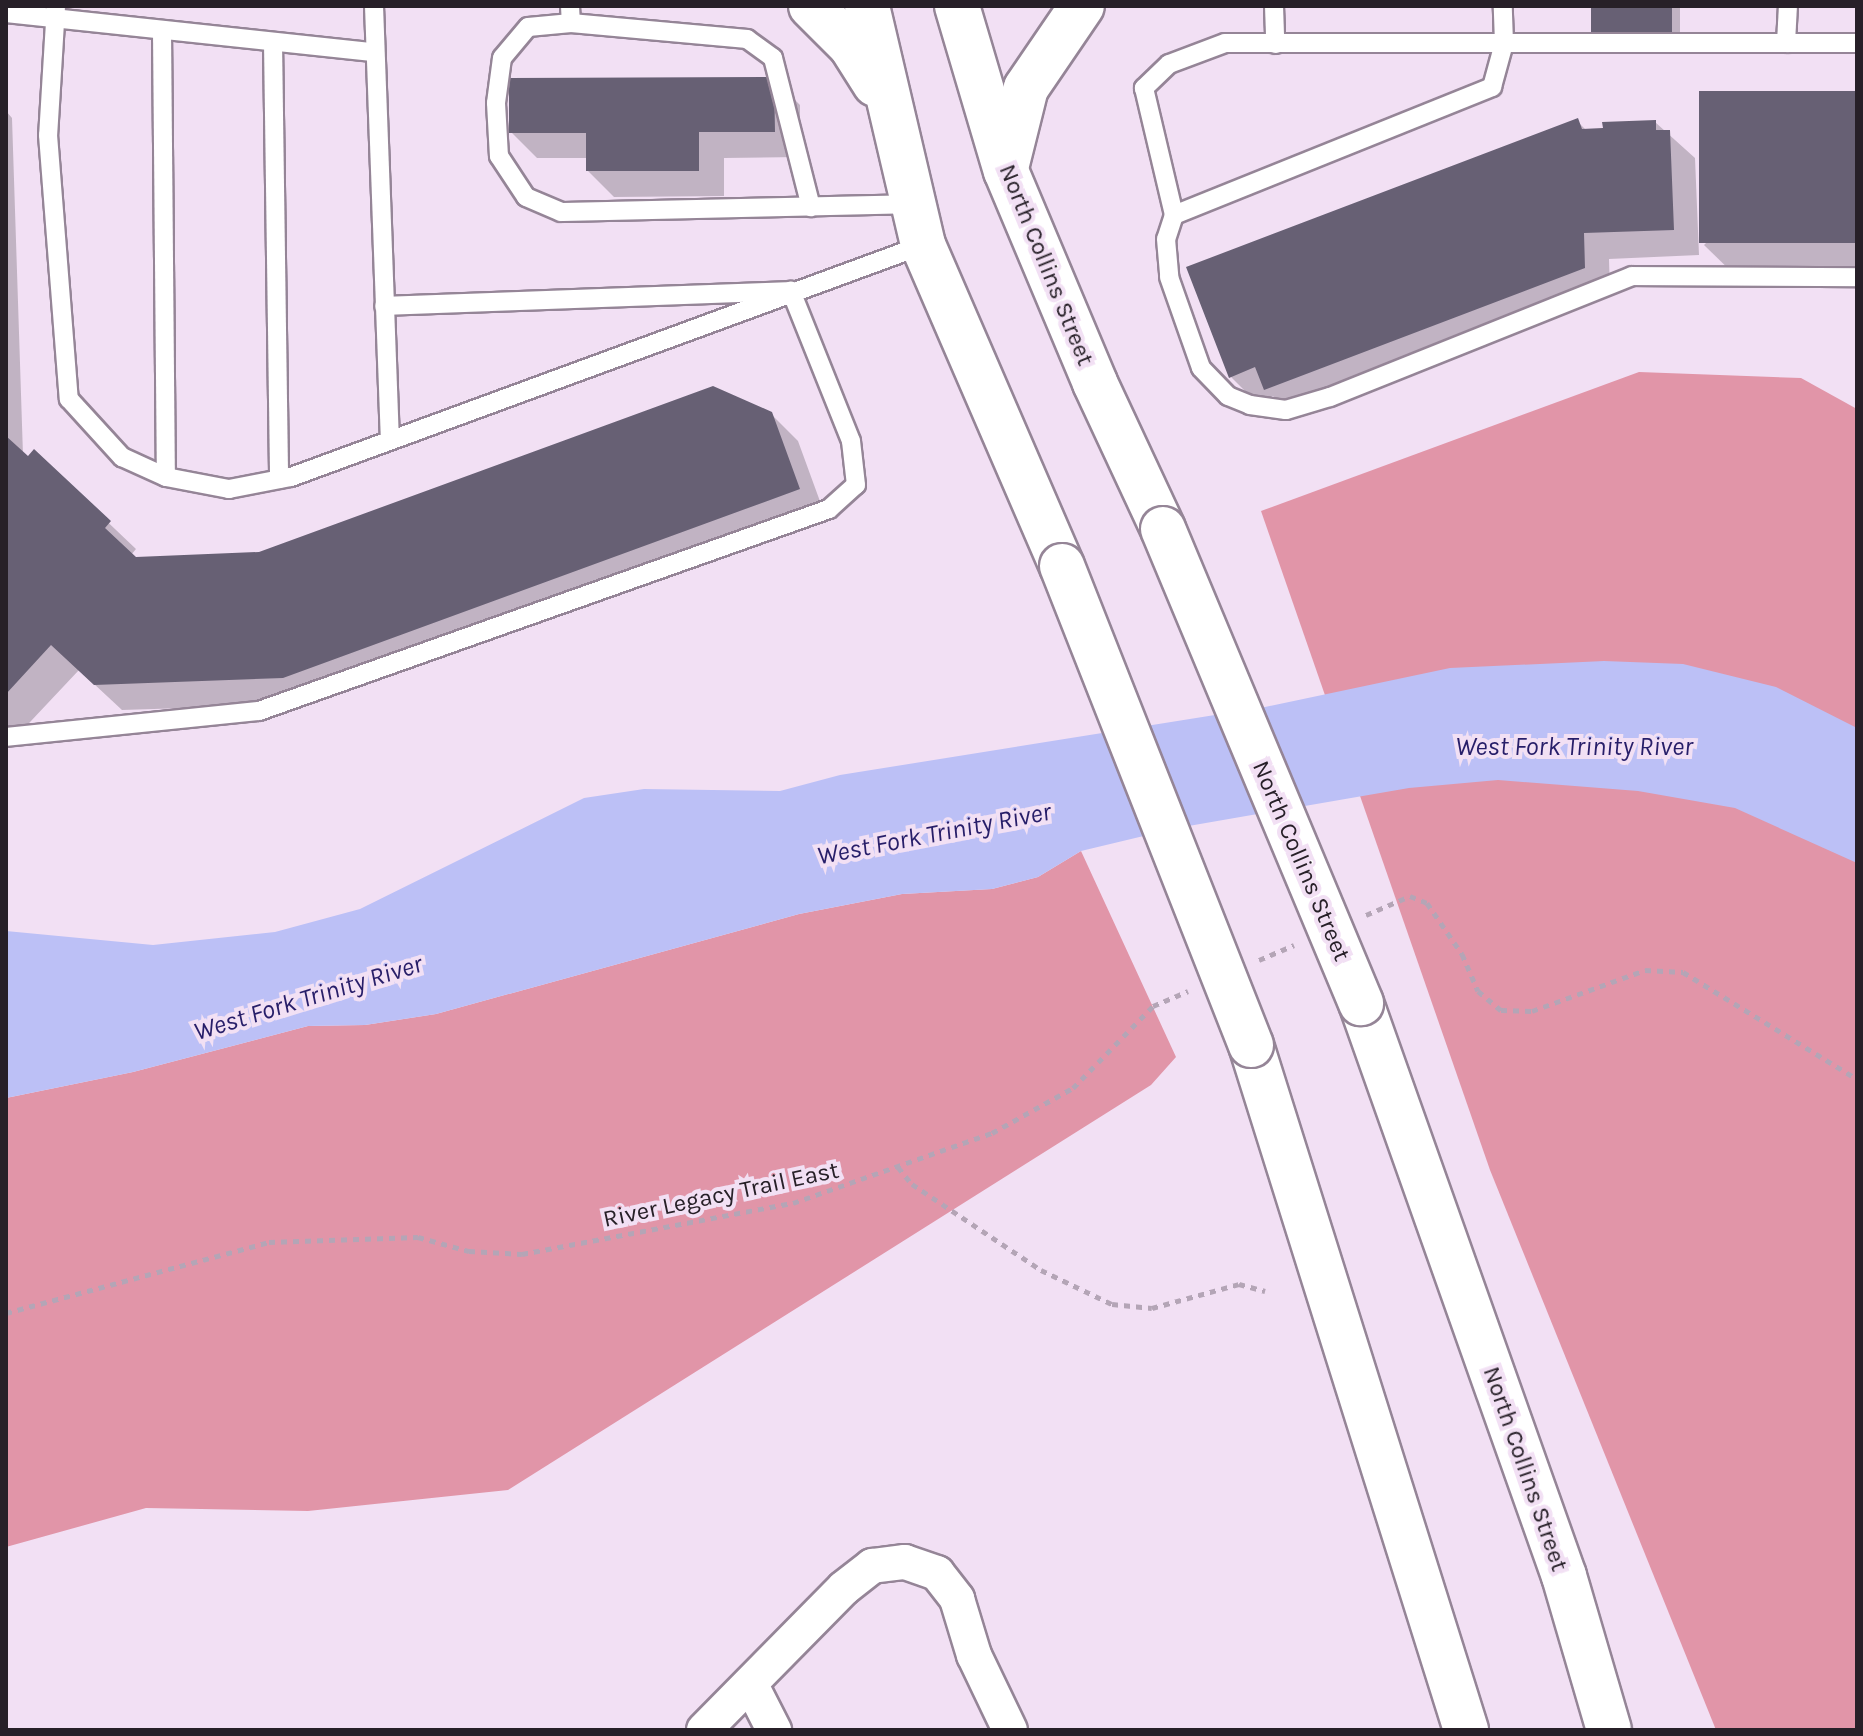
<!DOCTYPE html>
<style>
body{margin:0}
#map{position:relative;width:1863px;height:1736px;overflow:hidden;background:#f2e0f4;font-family:Karla,sans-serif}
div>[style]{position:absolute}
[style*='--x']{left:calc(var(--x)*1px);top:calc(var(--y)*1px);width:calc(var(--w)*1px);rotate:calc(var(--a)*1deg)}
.forest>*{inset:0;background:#e195a8}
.water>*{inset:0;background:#bcc0f6}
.shadow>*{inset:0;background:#0003}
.building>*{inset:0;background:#676074;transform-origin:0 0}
.path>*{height:5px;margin-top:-2.5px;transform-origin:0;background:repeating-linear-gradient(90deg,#b4a5b6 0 6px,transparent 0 12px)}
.roads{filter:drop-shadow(2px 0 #958597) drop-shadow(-2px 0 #958597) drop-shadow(0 2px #958597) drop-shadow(0 -2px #958597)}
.lane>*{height:18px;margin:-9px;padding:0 9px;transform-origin:9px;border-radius:9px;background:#fff}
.street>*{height:34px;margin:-17px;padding:0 17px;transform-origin:17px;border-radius:17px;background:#fff}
.primary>*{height:44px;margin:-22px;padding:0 22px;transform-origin:22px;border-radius:22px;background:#fff}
.bridges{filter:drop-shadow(2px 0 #958597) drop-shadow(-2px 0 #958597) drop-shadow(0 2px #958597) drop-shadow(0 -2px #958597)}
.primary-bridge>*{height:44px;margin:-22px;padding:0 22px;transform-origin:22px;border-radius:22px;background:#fff}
span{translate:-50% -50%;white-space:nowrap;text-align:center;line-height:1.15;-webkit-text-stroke:8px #f2e0f4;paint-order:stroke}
.street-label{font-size:24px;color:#272028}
.water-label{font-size:26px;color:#271e69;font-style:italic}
.frame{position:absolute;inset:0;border:8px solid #272028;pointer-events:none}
</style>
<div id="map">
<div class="forest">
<div style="clip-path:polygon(1639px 372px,1801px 378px,1857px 409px,1857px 1730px,1716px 1730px,1490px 1170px,1261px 511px)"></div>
<div style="clip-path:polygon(1081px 851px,1176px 1057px,1151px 1085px,508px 1490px,308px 1511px,146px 1508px,6px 1547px,6px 1098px,133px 1072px,308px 1026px,365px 1025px,436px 1014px,799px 914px,902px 894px,992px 889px,1038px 877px)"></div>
</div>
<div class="water">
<div style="clip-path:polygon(1604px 661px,1683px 664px,1776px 687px,1857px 728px,1857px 863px,1735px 808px,1638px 791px,1498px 780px,1409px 788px,1177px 828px,1081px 851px,1038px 877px,992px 889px,902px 894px,799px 914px,436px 1014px,365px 1025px,308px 1026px,133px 1072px,6px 1098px,6px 931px,153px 945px,275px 932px,360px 909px,584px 798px,644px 789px,780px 791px,840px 775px,1265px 707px,1450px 668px)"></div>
</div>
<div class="shadow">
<div style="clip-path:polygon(1593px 6px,1680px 6px,1680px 38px,1602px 40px,1594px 31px)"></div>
<div style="clip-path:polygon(774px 79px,800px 105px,800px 157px,724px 158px,724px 196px,614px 197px,588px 171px,588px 158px,537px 158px,511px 132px)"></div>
<div style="clip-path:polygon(1857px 93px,1857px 277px,1739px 279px,1704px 245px)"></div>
<div style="clip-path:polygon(6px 111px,12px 118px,23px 455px,28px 459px,34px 452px,136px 549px,131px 555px,135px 559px,260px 554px,771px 414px,798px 441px,825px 515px,310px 704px,122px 710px,79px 670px,15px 738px,6px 730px)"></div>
<div style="clip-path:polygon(1577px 121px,1587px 131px,1655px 122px,1695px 158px,1699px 255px,1609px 259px,1610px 294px,1292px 415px,1273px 396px,1257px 403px,1230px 376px)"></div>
</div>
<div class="building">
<div style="left:1591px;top:6px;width:81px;height:26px"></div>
<div style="clip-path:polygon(774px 77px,775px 132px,699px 132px,699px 171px,586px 171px,586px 133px,509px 133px,509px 78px)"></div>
<div style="left:1857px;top:91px;width:152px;height:158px;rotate:90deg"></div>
<div style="clip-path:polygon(1578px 118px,1582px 129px,1603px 128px,1602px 122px,1656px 120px,1656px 130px,1670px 130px,1674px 230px,1584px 233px,1585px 268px,1264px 390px,1255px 367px,1229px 378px,1186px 267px)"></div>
<div style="clip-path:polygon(713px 386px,772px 412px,800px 489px,283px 678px,94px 685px,51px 645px,6px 694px,6px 436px,28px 456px,34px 449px,111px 521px,105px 528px,136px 557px,259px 552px)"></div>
</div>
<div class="path">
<div style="--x:1366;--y:915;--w:48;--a:-23.4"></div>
<div style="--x:1410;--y:896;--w:18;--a:22"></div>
<div style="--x:1427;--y:903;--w:62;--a:55.5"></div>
<div style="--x:1462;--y:954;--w:40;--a:66.6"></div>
<div style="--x:1478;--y:991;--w:30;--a:40"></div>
<div style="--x:1501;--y:1010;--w:31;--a:2"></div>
<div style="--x:1532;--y:1011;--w:120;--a:-19.9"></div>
<div style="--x:1645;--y:970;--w:38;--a:3"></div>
<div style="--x:1683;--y:972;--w:204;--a:31.6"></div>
<div style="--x:1259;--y:960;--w:38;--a:-23"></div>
<div style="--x:898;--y:1167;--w:22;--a:51"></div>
<div style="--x:912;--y:1184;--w:155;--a:33.7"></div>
<div style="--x:1041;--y:1270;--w:79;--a:25.6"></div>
<div style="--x:1112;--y:1304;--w:40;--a:5.7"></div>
<div style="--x:1152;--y:1308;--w:90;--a:-15.4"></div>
<div style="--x:1239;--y:1284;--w:27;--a:15"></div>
<div style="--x:6;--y:1313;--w:272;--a:-15.1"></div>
<div style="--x:269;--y:1242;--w:149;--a:-1.9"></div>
<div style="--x:418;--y:1237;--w:53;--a:15.4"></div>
<div style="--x:469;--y:1251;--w:53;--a:3.2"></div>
<div style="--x:522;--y:1254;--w:276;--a:-10.7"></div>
<div style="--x:793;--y:1203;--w:211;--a:-19.4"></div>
<div style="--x:992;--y:1133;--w:93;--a:-29.1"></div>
<div style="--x:1073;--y:1088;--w:115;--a:-45.7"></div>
<div style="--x:1153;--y:1006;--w:38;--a:-23"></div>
</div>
<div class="roads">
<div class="lane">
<div style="--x:56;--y:6;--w:129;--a:93.5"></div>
<div style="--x:48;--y:135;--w:265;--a:85.5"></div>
<div style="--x:69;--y:399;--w:79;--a:47.6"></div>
<div style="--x:122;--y:457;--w:48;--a:24.4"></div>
<div style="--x:166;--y:477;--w:64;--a:10.8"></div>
<div style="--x:229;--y:489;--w:63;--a:-11"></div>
<div style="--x:291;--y:477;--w:673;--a:-20.16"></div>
<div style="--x:374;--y:6;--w:432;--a:87.9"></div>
<div style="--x:570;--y:6;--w:17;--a:87"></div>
<div style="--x:571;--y:23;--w:43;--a:174.7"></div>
<div style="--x:528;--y:27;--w:40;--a:130"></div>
<div style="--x:502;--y:58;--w:45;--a:97.6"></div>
<div style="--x:496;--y:103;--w:53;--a:86.8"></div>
<div style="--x:499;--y:156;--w:49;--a:56.6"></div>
<div style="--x:526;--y:197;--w:38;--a:23"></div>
<div style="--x:561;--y:212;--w:349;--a:-1.3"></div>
<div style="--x:1274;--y:6;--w:38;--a:88"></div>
<div style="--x:6;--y:13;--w:369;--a:6.1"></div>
<div style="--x:571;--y:23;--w:177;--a:5.2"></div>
<div style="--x:747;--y:39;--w:32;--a:36"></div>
<div style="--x:773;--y:58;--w:154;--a:75.7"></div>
<div style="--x:162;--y:31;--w:446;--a:89.5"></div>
<div style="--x:273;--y:42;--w:437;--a:89.2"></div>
<div style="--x:1786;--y:43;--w:37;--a:-87"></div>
<div style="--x:1857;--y:43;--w:632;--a:180"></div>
<div style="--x:1225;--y:43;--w:60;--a:159.4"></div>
<div style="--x:1169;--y:64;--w:35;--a:136"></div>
<div style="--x:1144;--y:88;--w:130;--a:76.7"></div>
<div style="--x:1174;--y:215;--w:25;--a:108"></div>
<div style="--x:1166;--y:239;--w:38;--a:85"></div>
<div style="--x:1169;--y:277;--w:96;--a:70.6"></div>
<div style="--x:1201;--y:368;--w:39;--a:46"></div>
<div style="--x:1228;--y:396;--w:24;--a:22"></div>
<div style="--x:1250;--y:405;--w:36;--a:8"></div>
<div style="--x:1286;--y:410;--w:46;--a:-16.5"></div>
<div style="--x:1330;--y:397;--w:325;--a:-21.8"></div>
<div style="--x:1632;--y:276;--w:225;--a:0.3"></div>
<div style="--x:1174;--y:215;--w:343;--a:-21.9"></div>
<div style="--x:1492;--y:87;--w:46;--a:-74.7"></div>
<div style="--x:1504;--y:43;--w:37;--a:-92"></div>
<div style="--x:6;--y:737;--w:254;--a:-5.9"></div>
<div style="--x:259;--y:711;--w:605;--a:-19.51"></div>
<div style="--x:829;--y:509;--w:36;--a:-42"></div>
<div style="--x:856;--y:485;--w:44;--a:-96.5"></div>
<div style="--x:851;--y:441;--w:162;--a:-111.8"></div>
<div style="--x:791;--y:291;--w:407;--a:177.9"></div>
</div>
<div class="street">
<div style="--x:751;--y:1685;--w:51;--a:62.9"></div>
<div style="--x:704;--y:1730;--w:199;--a:-45.4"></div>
<div style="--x:844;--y:1588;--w:36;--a:-38"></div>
<div style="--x:872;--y:1566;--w:33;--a:-7"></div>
<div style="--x:905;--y:1562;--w:34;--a:19"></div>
<div style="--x:937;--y:1573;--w:33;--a:52"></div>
<div style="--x:957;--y:1599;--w:59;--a:73.1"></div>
<div style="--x:974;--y:1655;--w:83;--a:64.4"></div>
</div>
<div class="primary">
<div style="--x:811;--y:6;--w:57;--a:45"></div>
<div style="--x:851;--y:46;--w:45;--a:57.7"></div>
<div style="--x:867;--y:6;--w:245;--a:76.8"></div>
<div style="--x:923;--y:245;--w:350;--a:66.6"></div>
<div style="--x:957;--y:6;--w:172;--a:73.5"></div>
<div style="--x:1006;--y:171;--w:230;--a:67.2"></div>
<div style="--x:1095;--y:383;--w:161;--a:65"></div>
<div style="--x:1006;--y:168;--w:82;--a:-76"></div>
<div style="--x:1026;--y:88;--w:99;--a:-55.7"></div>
<div style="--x:1361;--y:1003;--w:608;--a:70.49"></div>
<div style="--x:1564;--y:1576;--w:160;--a:73.7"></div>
<div style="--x:1251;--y:1045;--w:718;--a:72.57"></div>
</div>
</div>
<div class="bridges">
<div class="primary-bridge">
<div style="--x:1163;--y:529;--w:514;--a:67.33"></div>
<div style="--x:1062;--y:566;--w:515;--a:68.47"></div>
</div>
</div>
<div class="street-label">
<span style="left:1046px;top:265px;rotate:68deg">North Collins Street</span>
<span style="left:1301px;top:861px;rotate:67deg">North Collins Street</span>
<span style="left:721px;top:1195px;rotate:-12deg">River Legacy Trail East</span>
<span style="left:1525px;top:1469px;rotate:71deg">North Collins Street</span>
</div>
<div class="water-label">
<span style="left:1574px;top:747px">West Fork Trinity River</span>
<span style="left:934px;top:834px;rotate:-11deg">West Fork Trinity River</span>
<span style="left:308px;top:998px;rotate:-17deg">West Fork Trinity River</span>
</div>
<div class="frame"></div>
</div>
